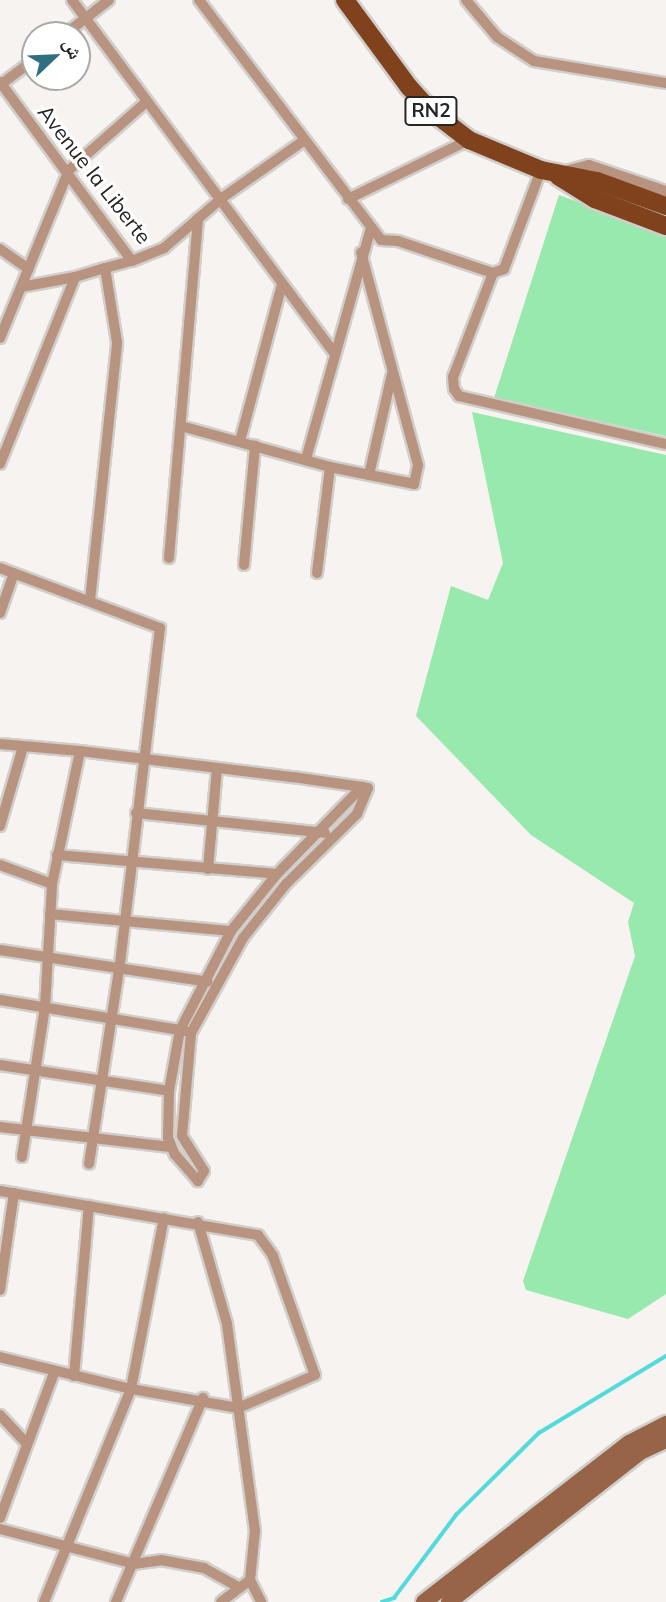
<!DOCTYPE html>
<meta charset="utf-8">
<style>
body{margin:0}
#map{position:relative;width:666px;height:1602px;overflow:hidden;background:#f6f3f0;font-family:Mulish,"Noto Naskh Arabic",sans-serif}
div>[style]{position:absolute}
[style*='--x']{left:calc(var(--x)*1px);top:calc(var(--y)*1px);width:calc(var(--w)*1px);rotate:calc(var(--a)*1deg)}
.green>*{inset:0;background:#98e9ad}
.stream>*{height:3.5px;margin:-1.75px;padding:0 1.75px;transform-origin:1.75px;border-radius:1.75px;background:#53dadb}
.roads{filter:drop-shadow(2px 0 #d1cecb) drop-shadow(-2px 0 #d1cecb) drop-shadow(0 2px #d1cecb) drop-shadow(0 -2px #d1cecb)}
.street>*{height:10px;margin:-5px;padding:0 5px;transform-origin:5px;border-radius:5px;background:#b89380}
.secondary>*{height:16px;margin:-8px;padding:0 8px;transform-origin:8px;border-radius:8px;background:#986448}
.primary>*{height:18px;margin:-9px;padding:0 9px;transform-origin:9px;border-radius:9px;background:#80421c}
span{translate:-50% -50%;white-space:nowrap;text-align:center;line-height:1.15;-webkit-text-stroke:6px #fff;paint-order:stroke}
.shield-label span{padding:2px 5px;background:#fff;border:2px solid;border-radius:5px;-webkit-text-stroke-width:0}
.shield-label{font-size:19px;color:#272524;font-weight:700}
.street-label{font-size:21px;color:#272524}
.north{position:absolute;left:21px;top:21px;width:70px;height:70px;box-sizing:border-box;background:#fff;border:2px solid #a9a8a7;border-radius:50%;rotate:67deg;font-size:19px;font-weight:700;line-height:28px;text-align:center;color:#272524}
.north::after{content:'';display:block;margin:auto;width:24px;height:32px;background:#306e84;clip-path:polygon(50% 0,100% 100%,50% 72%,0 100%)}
</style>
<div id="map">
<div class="green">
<div style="clip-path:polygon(559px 195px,666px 234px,666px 436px,494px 398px)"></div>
<div style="clip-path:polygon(472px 412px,666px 455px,666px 1294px,628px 1319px,526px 1290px,523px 1281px,635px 956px,628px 922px,634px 903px,531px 835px,416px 716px,451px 586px,488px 600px,503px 563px)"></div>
</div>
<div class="stream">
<div style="--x:382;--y:1602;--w:13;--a:-18"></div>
<div style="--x:394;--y:1598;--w:104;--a:-53.2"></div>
<div style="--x:456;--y:1515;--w:117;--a:-44.7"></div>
<div style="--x:539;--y:1433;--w:149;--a:-31.2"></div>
</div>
<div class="roads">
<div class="street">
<div style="--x:72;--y:0;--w:441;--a:53.4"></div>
<div style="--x:199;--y:0;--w:301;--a:52.8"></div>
<div style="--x:381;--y:240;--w:17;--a:3"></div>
<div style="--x:398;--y:241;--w:100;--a:18.6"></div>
<div style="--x:466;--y:0;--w:48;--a:50"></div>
<div style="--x:497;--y:37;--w:44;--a:33"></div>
<div style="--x:534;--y:61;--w:134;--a:9.5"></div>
<div style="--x:64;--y:35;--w:57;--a:-37.9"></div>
<div style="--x:0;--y:82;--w:222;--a:53.6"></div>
<div style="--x:132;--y:261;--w:35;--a:-22"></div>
<div style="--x:164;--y:248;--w:77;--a:-40.8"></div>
<div style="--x:222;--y:198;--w:99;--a:-35.1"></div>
<div style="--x:0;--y:85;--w:44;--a:-36.6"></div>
<div style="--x:541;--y:170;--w:106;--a:110.5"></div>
<div style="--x:504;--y:269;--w:12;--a:160"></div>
<div style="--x:493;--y:273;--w:111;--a:111"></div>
<div style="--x:453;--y:377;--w:12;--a:85"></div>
<div style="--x:454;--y:389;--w:9;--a:54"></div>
<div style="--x:459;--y:396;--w:212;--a:13.1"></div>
<div style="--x:565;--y:171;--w:25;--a:-14"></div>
<div style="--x:589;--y:165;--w:81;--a:18.7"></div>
<div style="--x:348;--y:199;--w:135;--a:-26"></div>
<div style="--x:0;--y:249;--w:35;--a:35"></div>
<div style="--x:21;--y:287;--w:55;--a:-10.5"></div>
<div style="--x:0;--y:338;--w:182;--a:-67.7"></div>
<div style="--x:69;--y:170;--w:101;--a:-41.4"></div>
<div style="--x:181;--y:426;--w:155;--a:15.4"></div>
<div style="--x:330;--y:467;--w:86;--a:11.4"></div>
<div style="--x:414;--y:484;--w:19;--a:-78"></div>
<div style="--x:418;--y:465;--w:220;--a:-105"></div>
<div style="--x:240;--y:441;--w:163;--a:-75"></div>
<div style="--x:306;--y:459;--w:240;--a:-74.3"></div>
<div style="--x:0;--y:464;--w:201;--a:-68.1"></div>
<div style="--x:75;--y:277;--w:31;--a:-17"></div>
<div style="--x:369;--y:475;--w:104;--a:-77.2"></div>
<div style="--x:169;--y:558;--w:341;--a:-85.1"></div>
<div style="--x:244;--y:565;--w:120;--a:-84.7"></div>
<div style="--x:0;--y:568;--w:171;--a:20.6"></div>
<div style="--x:160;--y:628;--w:344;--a:96.8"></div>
<div style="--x:119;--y:970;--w:196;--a:98.8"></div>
<div style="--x:317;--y:573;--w:107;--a:-83"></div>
<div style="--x:90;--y:601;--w:260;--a:-84"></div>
<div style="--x:117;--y:342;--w:75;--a:-99.2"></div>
<div style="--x:105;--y:268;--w:28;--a:-15"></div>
<div style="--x:0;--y:613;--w:42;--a:-70.7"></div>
<div style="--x:0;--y:744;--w:80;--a:5"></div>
<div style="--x:80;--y:751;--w:215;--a:7"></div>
<div style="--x:293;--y:777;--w:70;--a:8.2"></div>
<div style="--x:362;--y:787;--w:6;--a:9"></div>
<div style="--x:368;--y:788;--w:28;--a:113"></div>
<div style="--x:357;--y:814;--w:100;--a:135.4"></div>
<div style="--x:286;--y:884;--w:69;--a:128.5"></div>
<div style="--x:243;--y:938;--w:108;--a:118.7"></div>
<div style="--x:191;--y:1033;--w:103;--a:95"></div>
<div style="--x:182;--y:1136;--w:41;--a:57.8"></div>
<div style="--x:204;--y:1171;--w:12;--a:121"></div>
<div style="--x:198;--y:1181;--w:35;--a:-131"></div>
<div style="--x:175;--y:1155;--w:18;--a:-112"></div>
<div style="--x:168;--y:1138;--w:47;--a:-88.8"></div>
<div style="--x:169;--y:1091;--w:62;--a:-79.8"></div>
<div style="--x:180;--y:1030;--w:111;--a:-62.7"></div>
<div style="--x:231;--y:931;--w:73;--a:-51.1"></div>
<div style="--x:277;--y:874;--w:122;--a:-45.7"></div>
<div style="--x:136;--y:813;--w:190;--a:6"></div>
<div style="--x:0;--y:826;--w:82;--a:-73.8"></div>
<div style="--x:57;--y:855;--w:221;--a:4.9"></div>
<div style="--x:0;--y:865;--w:55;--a:20.1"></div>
<div style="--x:208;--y:869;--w:101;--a:-84.9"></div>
<div style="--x:50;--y:914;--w:182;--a:5.4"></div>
<div style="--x:0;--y:950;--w:210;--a:8.7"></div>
<div style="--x:0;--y:1000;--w:188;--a:9.5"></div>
<div style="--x:0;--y:1065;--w:171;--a:8.7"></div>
<div style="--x:0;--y:1127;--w:171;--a:6.7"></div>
<div style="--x:22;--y:1157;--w:152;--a:-81.3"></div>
<div style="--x:45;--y:1007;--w:123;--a:-86.7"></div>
<div style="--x:52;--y:884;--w:136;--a:-78.1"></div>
<div style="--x:0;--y:1191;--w:262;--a:9.7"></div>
<div style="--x:258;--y:1235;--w:26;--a:54"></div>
<div style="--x:273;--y:1256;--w:126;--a:70.6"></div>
<div style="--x:315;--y:1375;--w:84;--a:156.8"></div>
<div style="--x:238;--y:1408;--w:109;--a:-169.9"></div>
<div style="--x:131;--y:1389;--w:135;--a:-166.3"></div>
<div style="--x:198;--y:1222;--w:106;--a:74.1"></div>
<div style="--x:227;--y:1324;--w:208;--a:82.3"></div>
<div style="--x:255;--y:1530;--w:50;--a:95.7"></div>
<div style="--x:250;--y:1580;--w:36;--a:143"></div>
<div style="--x:0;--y:1290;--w:98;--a:-81.8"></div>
<div style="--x:74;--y:1376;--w:171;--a:-85"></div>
<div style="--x:0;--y:1415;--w:40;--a:47"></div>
<div style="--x:0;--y:1518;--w:155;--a:-69.6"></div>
<div style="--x:0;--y:1529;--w:138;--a:14.6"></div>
<div style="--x:134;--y:1564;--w:27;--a:-8"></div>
<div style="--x:161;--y:1560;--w:44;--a:10.5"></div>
<div style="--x:204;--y:1568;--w:39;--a:29"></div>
<div style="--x:250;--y:1580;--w:25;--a:63"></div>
<div style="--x:44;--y:1602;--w:230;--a:-67.8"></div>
<div style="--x:131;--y:1389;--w:174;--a:-79.1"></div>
<div style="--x:116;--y:1602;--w:222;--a:-66.9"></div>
</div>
<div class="secondary">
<div style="--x:424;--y:1602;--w:259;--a:-37.8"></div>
<div style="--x:629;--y:1443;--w:42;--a:-27.2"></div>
<div style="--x:449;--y:1602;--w:243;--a:-38.1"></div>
<div style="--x:640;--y:1452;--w:29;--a:-25"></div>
</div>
<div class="primary">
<div style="--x:345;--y:0;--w:108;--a:53.7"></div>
<div style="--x:409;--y:87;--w:31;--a:48"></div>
<div style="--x:430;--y:110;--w:49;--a:37.6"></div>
<div style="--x:469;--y:140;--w:78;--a:22.6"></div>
<div style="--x:541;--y:170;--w:57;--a:11.1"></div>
<div style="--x:597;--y:181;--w:73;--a:19.9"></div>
<div style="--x:558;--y:176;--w:44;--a:31.9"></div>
<div style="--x:595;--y:199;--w:76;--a:20.8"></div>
</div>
</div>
<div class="shield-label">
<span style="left:431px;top:111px">RN2</span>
</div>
<div class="street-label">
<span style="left:95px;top:174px;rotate:52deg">Avenue la Liberte</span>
</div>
<div class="north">ش</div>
</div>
